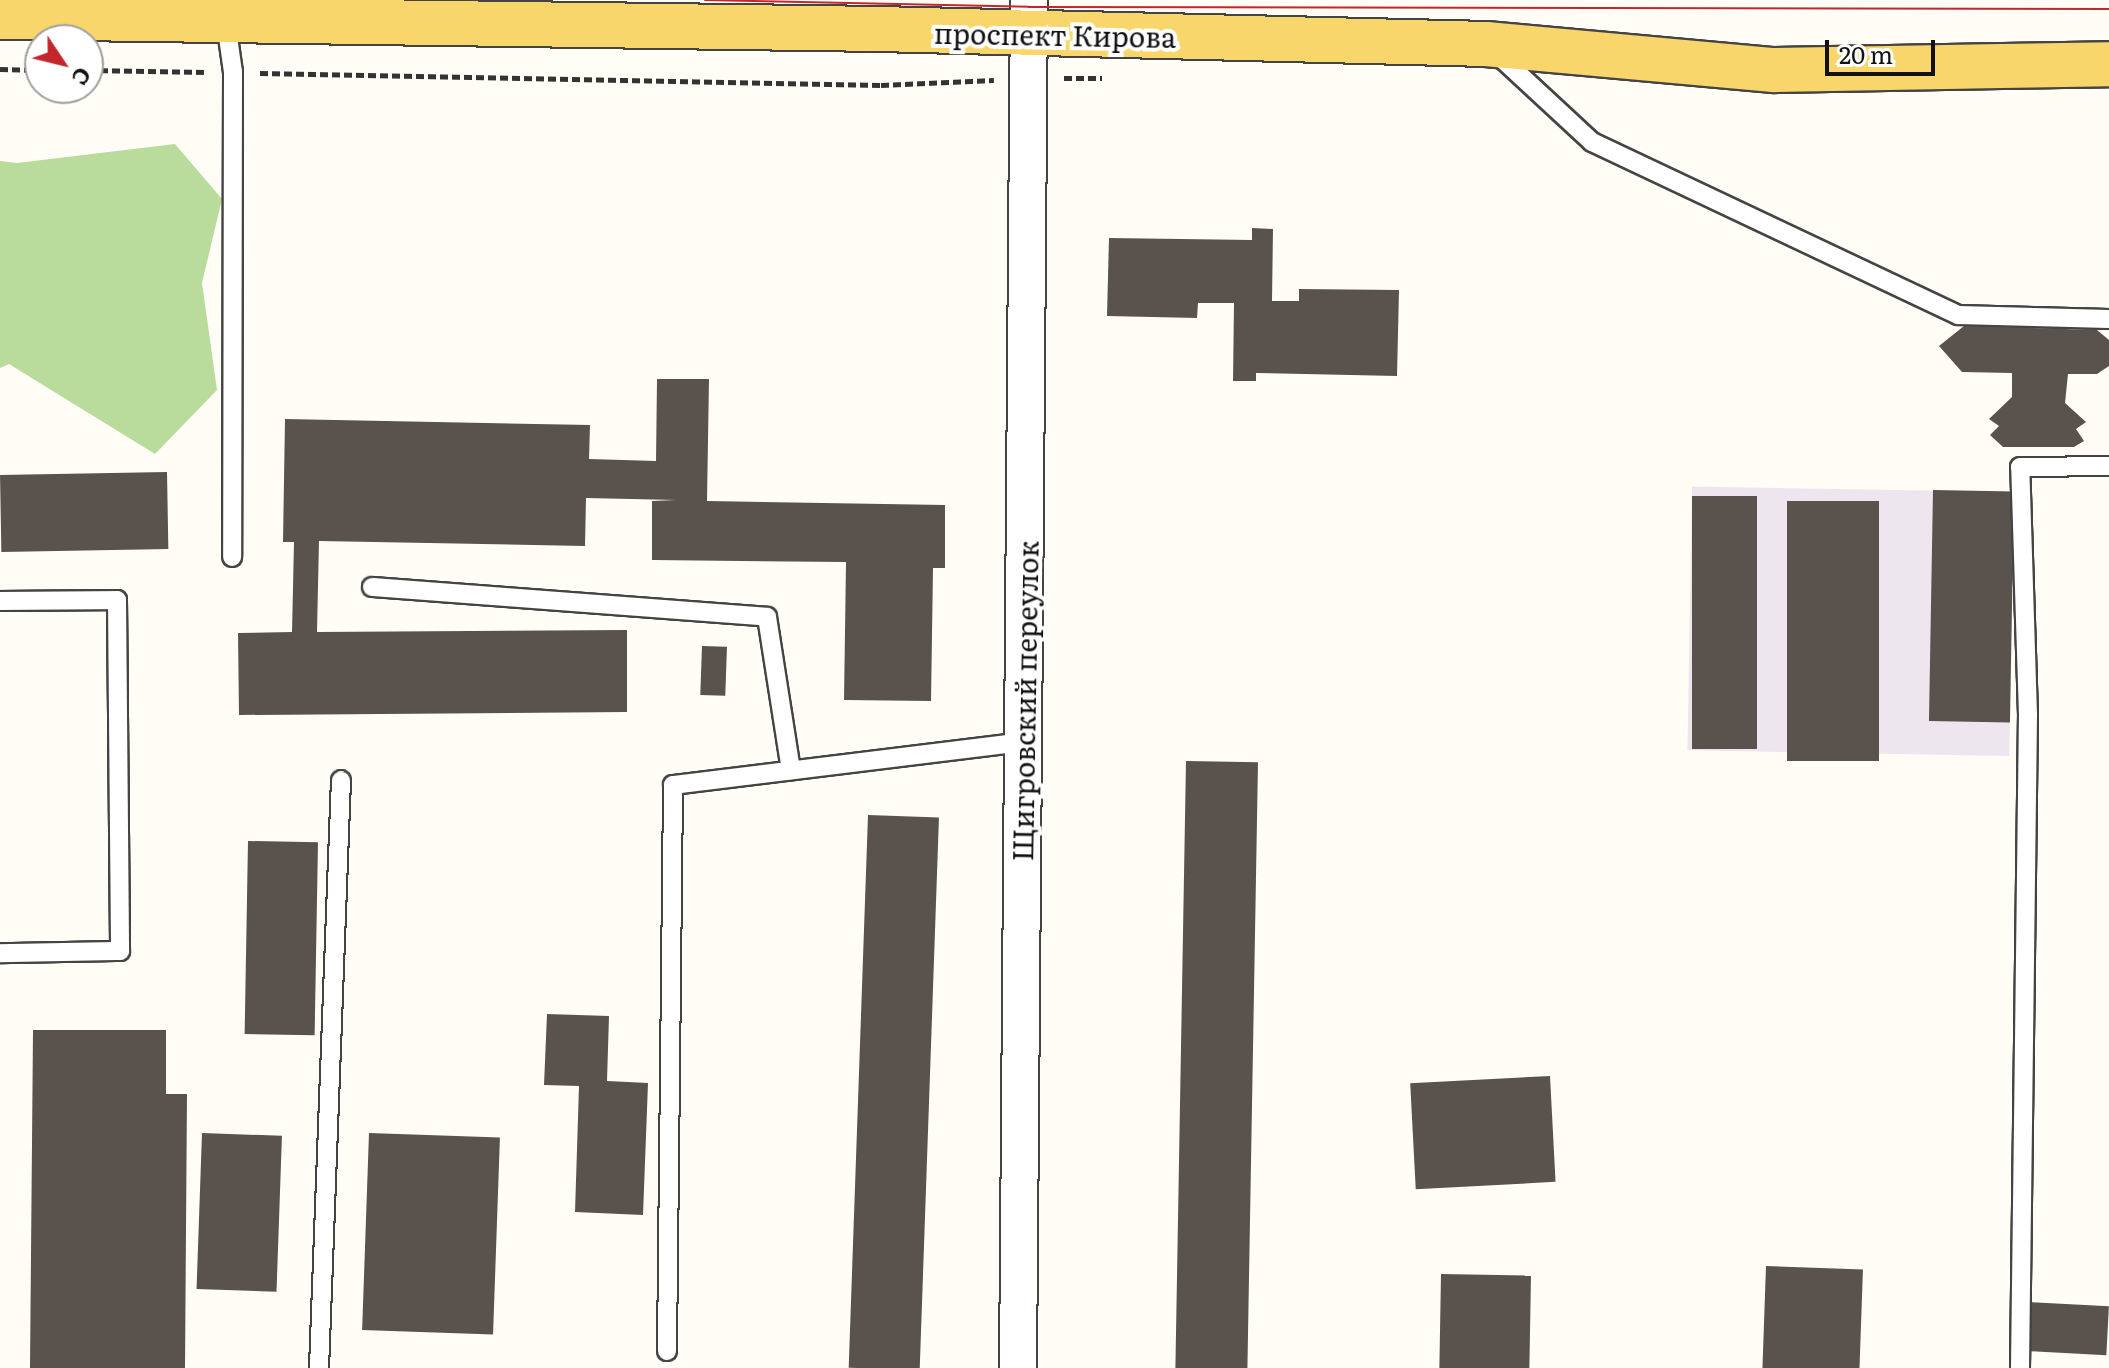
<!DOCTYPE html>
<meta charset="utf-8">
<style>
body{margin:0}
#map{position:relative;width:2109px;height:1368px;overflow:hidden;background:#fffdf5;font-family:Literata,serif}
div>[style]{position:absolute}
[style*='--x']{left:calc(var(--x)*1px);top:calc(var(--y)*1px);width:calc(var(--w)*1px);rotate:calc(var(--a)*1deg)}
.industrial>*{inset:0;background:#eee6ef;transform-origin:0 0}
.forest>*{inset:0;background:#b9dc9c}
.building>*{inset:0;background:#5a524d;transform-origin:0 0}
.path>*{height:5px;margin-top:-2.5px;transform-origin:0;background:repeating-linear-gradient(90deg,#333 0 8px,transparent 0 12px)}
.roads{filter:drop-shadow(2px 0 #444) drop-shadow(-2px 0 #444) drop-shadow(0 2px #444) drop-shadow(0 -2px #444)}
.service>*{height:18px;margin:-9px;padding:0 9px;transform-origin:9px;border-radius:9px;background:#fff}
.minor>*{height:36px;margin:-18px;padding:0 18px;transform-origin:18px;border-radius:18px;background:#fff}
.primary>*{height:44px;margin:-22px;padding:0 22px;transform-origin:22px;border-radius:22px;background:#f9d66b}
.tram>*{height:2px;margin:-1px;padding:0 1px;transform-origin:1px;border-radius:1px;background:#c4262e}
span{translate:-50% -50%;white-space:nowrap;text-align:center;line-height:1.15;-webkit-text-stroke:8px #fff;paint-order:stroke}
.street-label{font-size:28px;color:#111}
.north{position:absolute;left:24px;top:24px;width:80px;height:80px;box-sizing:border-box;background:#fff;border:2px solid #a0a0a0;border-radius:50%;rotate:125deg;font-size:22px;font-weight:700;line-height:32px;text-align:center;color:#111}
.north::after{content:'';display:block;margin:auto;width:28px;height:36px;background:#c4262e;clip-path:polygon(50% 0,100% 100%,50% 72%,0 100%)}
.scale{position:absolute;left:1825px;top:40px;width:110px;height:36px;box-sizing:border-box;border:4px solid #111;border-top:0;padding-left:10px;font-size:24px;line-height:28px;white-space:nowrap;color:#111;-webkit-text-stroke:6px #fff;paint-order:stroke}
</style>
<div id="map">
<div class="industrial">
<div style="left:2014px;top:492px;width:264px;height:322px;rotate:91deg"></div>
</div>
<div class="forest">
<div style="clip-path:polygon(175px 144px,222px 199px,202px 283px,217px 390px,155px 454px,9px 364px,0 368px,0 161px,17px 163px)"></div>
</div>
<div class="building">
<div style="clip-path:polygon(1252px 228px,1273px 229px,1272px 301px,1299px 301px,1299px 289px,1399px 290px,1397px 376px,1256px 373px,1256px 381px,1233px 381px,1234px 303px,1198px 303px,1197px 318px,1107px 316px,1109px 238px,1252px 240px)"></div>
<div style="clip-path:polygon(1964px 326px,2097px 330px,2109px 340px,2109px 366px,2097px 374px,2068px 374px,2065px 403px,2086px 422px,2076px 429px,2084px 441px,2074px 447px,2003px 447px,1990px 435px,1999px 426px,1989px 419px,2012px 397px,2012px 373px,1962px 372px,1939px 346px)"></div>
<div style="clip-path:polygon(657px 379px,709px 379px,707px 501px,945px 505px,945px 568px,933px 568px,931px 701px,844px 700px,846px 562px,652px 560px,652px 501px,676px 500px,586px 498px,585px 546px,319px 541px,317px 632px,627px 630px,627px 712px,239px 715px,238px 633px,292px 632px,294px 542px,283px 542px,285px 419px,590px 425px,589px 459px,656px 461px)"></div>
<div style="left:167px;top:472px;width:77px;height:167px;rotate:89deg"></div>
<div style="left:1933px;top:490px;width:81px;height:231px;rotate:1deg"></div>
<div style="left:1692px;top:496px;width:65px;height:253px"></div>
<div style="left:1787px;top:501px;width:92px;height:260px"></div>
<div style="left:702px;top:646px;width:25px;height:49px;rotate:2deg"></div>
<div style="left:1186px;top:761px;width:72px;height:607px;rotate:1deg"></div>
<div style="left:868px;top:815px;width:71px;height:553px;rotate:2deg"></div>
<div style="left:248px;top:841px;width:70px;height:193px;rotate:1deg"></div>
<div style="clip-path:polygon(547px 1014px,609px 1016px,607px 1081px,648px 1083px,643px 1215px,575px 1212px,579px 1086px,544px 1085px)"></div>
<div style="clip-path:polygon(33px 1030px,166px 1030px,166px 1094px,187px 1094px,185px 1368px,30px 1368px)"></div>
<div style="left:1550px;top:1076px;width:106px;height:140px;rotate:87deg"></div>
<div style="left:202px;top:1133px;width:80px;height:156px;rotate:2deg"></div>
<div style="left:369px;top:1133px;width:131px;height:197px;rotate:2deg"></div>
<div style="left:1766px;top:1266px;width:97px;height:102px;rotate:2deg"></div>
<div style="left:1441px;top:1274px;width:90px;height:94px;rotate:1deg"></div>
<div style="left:2028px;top:1302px;width:81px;height:49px;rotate:3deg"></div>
</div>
<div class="path">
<div style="--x:0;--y:69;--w:40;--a:1.4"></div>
<div style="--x:88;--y:70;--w:118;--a:1"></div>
<div style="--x:260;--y:73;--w:621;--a:1.11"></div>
<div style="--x:881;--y:85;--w:113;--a:-2.5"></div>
<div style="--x:1064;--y:78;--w:38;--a:0"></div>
</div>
<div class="roads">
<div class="service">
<div style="--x:226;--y:23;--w:49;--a:81.9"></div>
<div style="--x:233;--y:72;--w:485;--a:90.1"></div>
<div style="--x:1497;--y:54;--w:129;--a:42.8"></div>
<div style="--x:1592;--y:142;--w:405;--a:25.3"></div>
<div style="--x:1958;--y:315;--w:151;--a:1.5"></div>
<div style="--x:372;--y:587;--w:396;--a:4.3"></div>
<div style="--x:767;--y:617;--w:155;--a:81.1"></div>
<div style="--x:0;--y:601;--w:117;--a:-0.5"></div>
<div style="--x:117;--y:600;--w:351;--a:89.5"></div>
<div style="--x:120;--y:951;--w:120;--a:179"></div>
<div style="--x:667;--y:1351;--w:566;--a:-89.39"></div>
<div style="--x:673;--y:785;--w:353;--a:-7"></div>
<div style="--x:319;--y:1368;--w:588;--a:-87.86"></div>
<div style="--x:2020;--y:1368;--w:653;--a:-89.3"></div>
<div style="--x:2028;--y:715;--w:248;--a:-91.8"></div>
<div style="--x:2020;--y:467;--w:89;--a:-0.6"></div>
</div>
<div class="minor">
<div style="--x:1018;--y:1368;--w:1368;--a:-89.54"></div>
</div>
<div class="primary">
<div style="--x:0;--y:17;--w:878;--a:0.78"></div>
<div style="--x:878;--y:29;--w:608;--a:1.41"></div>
<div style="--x:1486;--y:44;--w:289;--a:5.2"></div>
<div style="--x:1774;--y:70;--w:335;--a:-1"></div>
</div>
</div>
<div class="tram">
<div style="--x:705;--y:0;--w:324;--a:1.2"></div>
<div style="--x:1029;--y:7;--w:1080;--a:0.11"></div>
</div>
<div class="street-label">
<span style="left:1055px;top:34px;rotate:1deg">проспект Кирова</span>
<span style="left:1024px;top:701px;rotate:-89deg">Щигровский переулок</span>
</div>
<div class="north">С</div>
<div class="scale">20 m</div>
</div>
